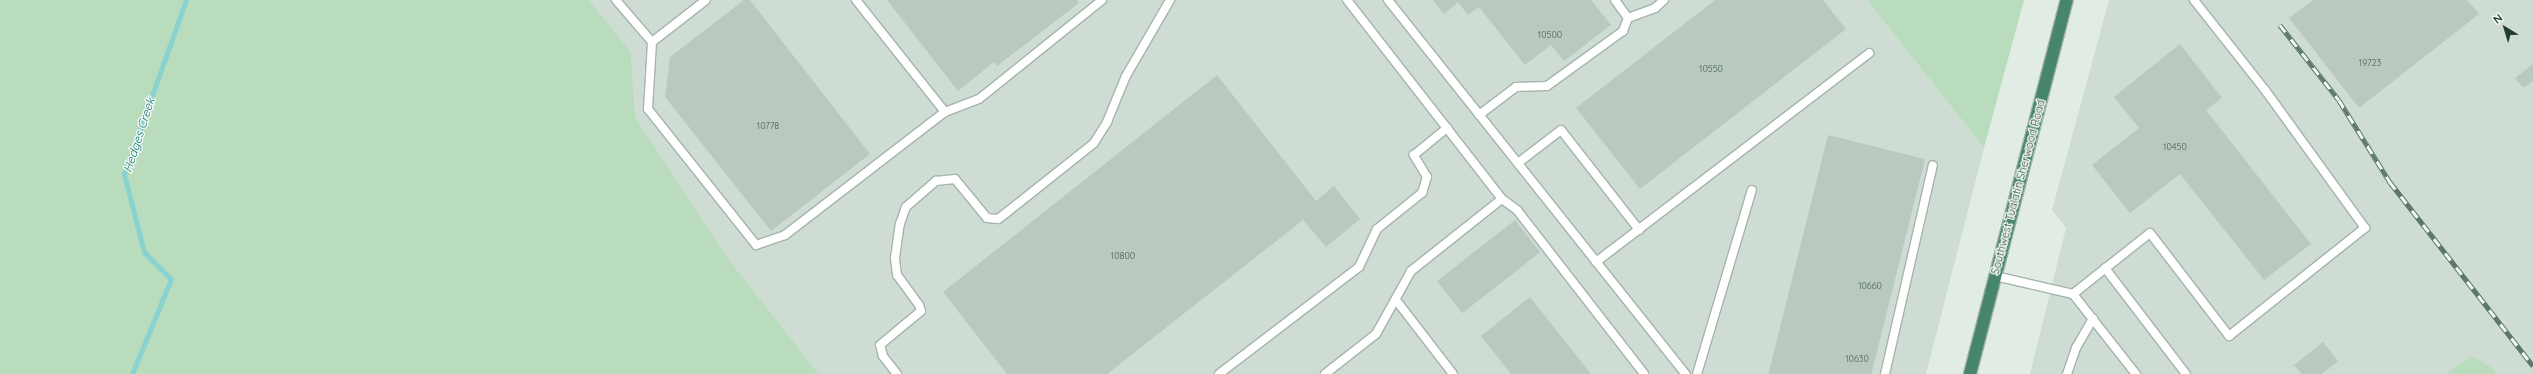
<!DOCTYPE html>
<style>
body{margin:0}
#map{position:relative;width:2533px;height:374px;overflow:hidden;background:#e1ece5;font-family:Quicksand,sans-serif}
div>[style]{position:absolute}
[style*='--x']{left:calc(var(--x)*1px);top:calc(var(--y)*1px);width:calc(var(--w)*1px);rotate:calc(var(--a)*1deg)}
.built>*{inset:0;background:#cfdcd4}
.green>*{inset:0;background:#b9ddbc}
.stream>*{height:5px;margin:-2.5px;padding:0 2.5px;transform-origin:2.5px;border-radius:2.5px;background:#88d2d0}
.building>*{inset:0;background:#b9c9c0;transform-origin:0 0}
.roads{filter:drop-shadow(1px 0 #a4b4ab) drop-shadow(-1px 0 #a4b4ab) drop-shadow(0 1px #a4b4ab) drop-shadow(0 -1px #a4b4ab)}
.service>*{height:8px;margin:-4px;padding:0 4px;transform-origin:4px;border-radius:4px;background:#fff}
.trunk>*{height:12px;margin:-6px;padding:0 6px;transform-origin:6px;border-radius:6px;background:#48866c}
.rail>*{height:4.5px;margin-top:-2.25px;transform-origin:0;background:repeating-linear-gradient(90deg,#f1f8f4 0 9px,#5b786b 0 18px);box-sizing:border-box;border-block:1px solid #5b786b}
span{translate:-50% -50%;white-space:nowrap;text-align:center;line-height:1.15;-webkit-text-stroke:3px #f1f8f4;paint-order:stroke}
.number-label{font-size:9px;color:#476054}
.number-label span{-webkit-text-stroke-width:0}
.street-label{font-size:11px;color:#213d30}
.water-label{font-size:12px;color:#1a7978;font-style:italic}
.north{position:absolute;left:2485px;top:8px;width:40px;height:40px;-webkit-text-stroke:3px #f1f8f4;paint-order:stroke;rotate:322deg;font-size:11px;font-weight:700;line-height:16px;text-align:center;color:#213d30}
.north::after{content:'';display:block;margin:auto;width:14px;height:18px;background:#213d30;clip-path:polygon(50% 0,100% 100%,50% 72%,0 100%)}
</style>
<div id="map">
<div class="built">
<div style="clip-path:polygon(589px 0,1867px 0,1984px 148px,1926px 374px,819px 374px,729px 260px,635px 117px,631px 52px)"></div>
<div style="clip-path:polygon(2109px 0,2533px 0,2533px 374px,2030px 374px,2066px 228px,2052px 210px)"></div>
</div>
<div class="green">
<div style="clip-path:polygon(0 0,589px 0,631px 52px,635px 117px,729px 260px,819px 374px,0 374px)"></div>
<div style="clip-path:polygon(1867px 0,2024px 0,1984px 148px)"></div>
<div style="clip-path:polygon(2472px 356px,2491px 367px,2496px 374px,2446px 374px)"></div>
</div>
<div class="stream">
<div style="--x:132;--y:374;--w:103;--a:-67.7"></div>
<div style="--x:171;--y:279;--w:38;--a:-135"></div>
<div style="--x:144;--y:252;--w:81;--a:-104.4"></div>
<div style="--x:124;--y:174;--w:185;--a:-70.4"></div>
</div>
<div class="building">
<div style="clip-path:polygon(744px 0,750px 0,870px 154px,771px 231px,665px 97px,670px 57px)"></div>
<div style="clip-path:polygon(887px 0,1077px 0,1079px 3px,997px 66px,994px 62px,958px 91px)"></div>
<div style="clip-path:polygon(1433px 0,1591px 0,1611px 25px,1564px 61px,1551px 45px,1525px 65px,1479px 7px,1468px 15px,1458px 2px,1444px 14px)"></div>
<div style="clip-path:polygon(1715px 0,1823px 0,1846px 29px,1640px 189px,1576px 108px)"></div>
<div style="clip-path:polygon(2313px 0,2467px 0,2479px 14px,2359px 108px,2289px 18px)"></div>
<div style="clip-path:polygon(2180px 44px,2222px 98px,2206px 110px,2311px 244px,2264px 280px,2180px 174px,2130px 213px,2092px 165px,2139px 128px,2114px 97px)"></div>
<div style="clip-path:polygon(2533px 64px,2533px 81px,2523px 88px,2515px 78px)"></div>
<div style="clip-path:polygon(1217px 75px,1316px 201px,1334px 186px,1360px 219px,1326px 247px,1303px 220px,1107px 374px,1007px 374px,943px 292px)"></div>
<div style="left:1828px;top:135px;width:100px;height:246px;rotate:14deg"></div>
<div style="left:1515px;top:220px;width:41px;height:99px;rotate:52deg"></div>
<div style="clip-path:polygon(1530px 297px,1591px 374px,1511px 374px,1481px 336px)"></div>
<div style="clip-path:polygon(2323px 342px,2338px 361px,2322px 374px,2302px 374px,2294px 365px)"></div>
</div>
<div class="roads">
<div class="service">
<div style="--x:616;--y:0;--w:55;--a:49.4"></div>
<div style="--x:652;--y:42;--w:67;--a:93.4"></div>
<div style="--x:648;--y:109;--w:174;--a:51.5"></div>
<div style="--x:756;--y:245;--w:31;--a:-19"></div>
<div style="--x:785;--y:235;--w:202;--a:-37.6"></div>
<div style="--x:945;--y:112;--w:36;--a:-21"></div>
<div style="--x:979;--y:99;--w:158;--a:-38.8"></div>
<div style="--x:856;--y:0;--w:143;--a:51.5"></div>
<div style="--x:1388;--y:0;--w:478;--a:51.5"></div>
<div style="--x:1628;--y:18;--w:29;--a:-20"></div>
<div style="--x:1655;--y:8;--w:12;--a:-42"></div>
<div style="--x:652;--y:42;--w:68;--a:-37.9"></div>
<div style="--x:1479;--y:115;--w:46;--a:-37.1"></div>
<div style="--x:1516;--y:87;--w:31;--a:-2"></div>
<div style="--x:1547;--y:86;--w:94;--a:-35.9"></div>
<div style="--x:1623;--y:31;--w:14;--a:-69"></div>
<div style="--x:1628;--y:18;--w:22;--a:-126"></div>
<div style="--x:1518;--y:163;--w:54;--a:-37.5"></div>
<div style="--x:1561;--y:130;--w:127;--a:52"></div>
<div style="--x:1502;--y:199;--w:19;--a:36"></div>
<div style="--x:1517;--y:210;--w:207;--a:52.2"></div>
<div style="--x:1596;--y:262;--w:344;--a:-37.4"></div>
<div style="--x:2105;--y:268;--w:133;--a:52.6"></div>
<div style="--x:1995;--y:276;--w:80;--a:13"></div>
<div style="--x:2073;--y:294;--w:102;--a:51.8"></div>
<div style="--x:2073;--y:294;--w:98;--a:-38.4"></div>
<div style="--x:2150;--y:233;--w:130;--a:52.5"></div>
<div style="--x:2229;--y:336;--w:174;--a:-38.5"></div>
<div style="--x:2365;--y:228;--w:170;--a:-125.9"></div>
<div style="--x:2265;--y:90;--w:115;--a:-128.3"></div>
<div style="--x:1396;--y:300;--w:93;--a:52.4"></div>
<div style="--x:897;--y:374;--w:23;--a:-128"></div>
<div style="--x:883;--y:356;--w:11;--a:-105"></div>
<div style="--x:880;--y:345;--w:53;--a:-39.7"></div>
<div style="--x:921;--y:311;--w:6;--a:-108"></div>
<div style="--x:919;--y:305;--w:37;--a:-126"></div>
<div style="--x:897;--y:275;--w:17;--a:-97"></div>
<div style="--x:895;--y:258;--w:34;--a:-82"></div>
<div style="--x:900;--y:224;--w:18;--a:-71"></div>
<div style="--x:906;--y:207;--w:40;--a:-41"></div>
<div style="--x:936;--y:181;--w:19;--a:-6"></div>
<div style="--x:955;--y:179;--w:50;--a:50.6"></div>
<div style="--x:987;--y:218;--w:11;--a:5"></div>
<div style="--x:998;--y:219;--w:10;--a:-37"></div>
<div style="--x:1006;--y:213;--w:112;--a:-38.5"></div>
<div style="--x:1094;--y:143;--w:25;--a:-58"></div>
<div style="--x:1107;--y:122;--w:50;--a:-67.6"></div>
<div style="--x:1126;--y:76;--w:88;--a:-59.9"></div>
<div style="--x:1219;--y:374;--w:176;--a:-37.4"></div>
<div style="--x:1359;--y:267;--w:42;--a:-64.7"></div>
<div style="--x:1377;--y:229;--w:58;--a:-38.7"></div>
<div style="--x:1422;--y:193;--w:17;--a:-73"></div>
<div style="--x:1427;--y:177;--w:26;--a:-121"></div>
<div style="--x:1414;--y:155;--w:43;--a:-39.3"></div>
<div style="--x:1325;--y:374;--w:65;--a:-38.1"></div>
<div style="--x:1376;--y:334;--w:72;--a:-60.9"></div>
<div style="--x:1411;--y:271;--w:116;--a:-38.4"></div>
<div style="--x:1502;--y:199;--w:252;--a:-127.9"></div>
<div style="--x:1697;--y:374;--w:192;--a:-73.4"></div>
<div style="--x:1885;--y:374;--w:214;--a:-77.1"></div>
<div style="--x:2067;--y:374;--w:28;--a:-71"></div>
<div style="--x:2076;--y:348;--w:34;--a:-60"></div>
</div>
<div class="trunk">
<div style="--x:1970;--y:374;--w:386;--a:-75.5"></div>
</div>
</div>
<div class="rail">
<div style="--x:2280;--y:25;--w:95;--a:51.8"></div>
<div style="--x:2339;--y:100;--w:97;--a:58.1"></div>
<div style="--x:2390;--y:182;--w:233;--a:52.1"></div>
</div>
<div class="number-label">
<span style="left:1550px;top:35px">10500</span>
<span style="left:2370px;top:63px">19723</span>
<span style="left:1711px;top:69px">10550</span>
<span style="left:768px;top:126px">10778</span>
<span style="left:2175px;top:147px">10450</span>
<span style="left:1123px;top:256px">10800</span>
<span style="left:1870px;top:286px">10660</span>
<span style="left:1857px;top:359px">10630</span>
</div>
<div class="street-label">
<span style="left:2018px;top:187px;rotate:-75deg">Southwest Tualatin Sherwood Road</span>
</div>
<div class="water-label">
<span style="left:139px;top:135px;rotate:-72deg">Hedges Creek</span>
</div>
<div class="north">N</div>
</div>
